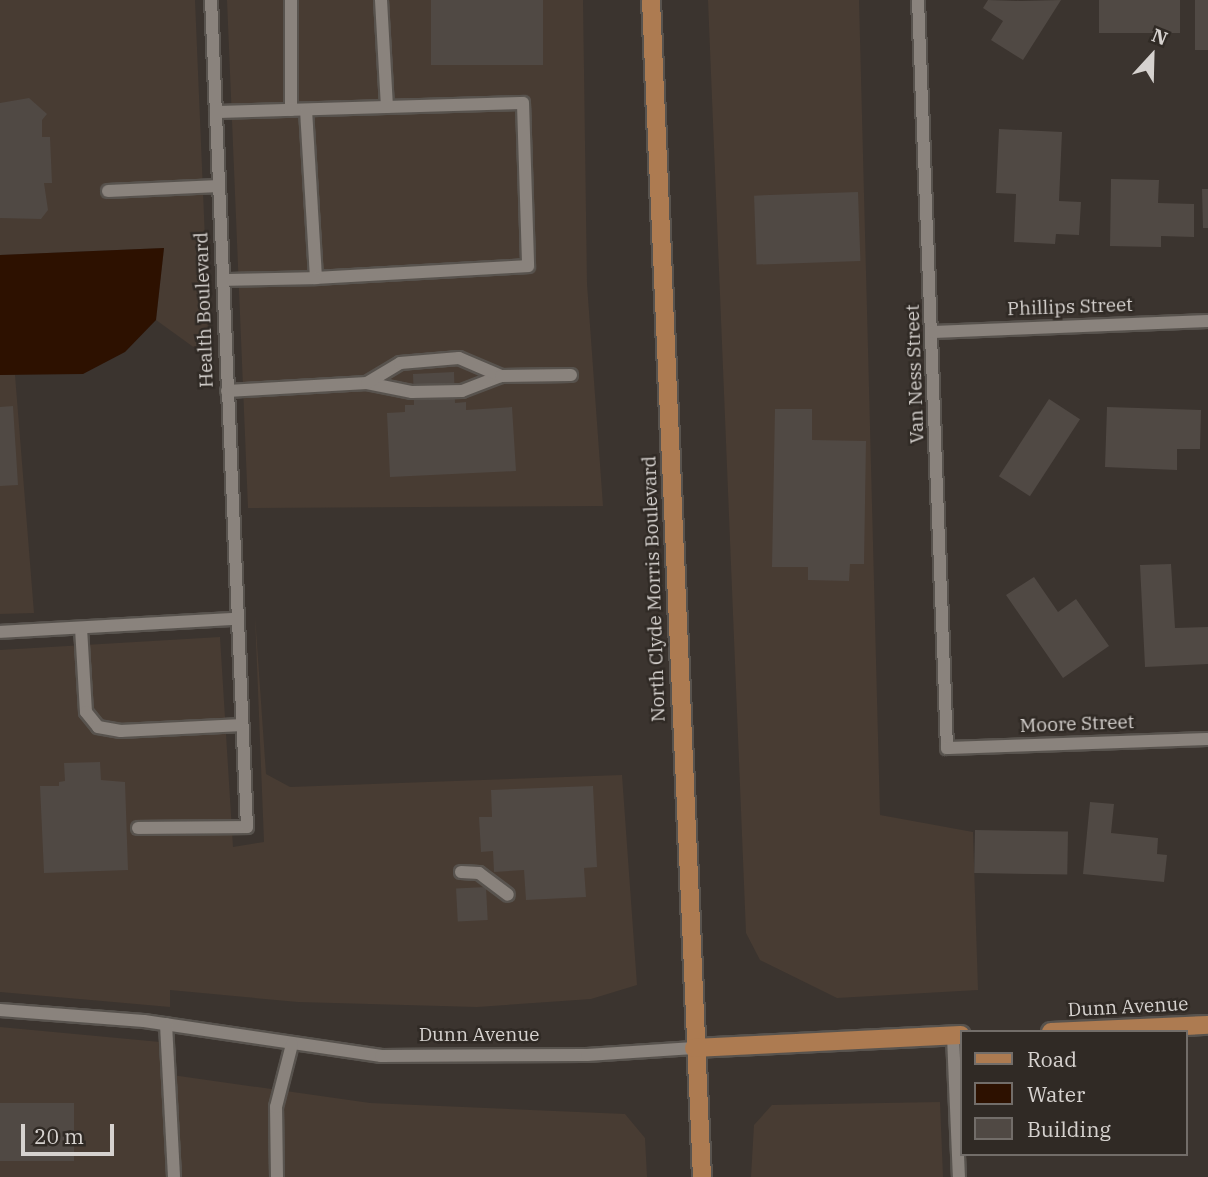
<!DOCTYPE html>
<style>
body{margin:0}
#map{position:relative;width:1208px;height:1177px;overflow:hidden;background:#3b342f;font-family:"IBM Plex Serif",serif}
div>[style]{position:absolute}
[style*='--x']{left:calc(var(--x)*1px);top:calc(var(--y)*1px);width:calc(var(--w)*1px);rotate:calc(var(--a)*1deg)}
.built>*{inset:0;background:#483c33}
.water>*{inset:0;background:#2d1100}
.building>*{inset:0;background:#504944;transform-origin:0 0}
.roads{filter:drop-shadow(2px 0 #58534e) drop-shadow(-2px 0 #58534e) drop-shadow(0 2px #58534e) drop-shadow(0 -2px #58534e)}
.minor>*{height:12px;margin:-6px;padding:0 6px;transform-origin:6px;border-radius:6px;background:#8a837d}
.major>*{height:18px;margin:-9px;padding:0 9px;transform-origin:9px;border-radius:9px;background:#ad7b51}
span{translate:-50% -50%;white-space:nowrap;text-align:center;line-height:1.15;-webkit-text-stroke:5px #302a25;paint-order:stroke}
.street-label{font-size:19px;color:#d6d2cf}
.legend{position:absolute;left:960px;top:1030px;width:228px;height:126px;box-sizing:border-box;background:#302a25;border:2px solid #726d69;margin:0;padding:9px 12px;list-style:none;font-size:21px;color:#d6d2cf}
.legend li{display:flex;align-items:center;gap:14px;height:35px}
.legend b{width:35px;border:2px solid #726d69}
.north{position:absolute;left:1117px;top:21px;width:70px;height:70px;-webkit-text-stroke:5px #302a25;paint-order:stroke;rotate:22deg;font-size:19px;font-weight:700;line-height:28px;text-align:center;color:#d6d2cf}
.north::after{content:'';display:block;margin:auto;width:24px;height:32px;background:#d6d2cf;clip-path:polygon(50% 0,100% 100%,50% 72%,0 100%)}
.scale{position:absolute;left:21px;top:1124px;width:93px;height:32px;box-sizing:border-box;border:4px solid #d6d2cf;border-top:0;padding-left:9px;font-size:21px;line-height:24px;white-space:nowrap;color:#d6d2cf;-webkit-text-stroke:5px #302a25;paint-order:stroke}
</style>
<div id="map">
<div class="built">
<div style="clip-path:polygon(0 0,195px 0,210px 359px,156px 320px,164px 248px,0 255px)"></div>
<div style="clip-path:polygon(227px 0,583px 0,587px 284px,603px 506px,248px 508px)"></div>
<div style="clip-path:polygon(708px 0,859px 0,880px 815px,973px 832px,978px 990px,837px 998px,760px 960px,746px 933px)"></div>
<div style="clip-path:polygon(0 375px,15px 375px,34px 613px,0 614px)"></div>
<div style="clip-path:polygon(255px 615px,266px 774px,290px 787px,622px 775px,637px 985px,591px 999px,477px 1007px,298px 1002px,170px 990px,170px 1007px,0 992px,0 650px,220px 637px,233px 847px,264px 842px)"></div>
<div style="clip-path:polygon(0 1027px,171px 1043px,172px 1075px,370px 1103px,625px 1114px,645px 1138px,647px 1177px,0 1177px)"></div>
<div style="clip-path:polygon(940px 1102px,943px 1177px,751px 1177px,754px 1125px,772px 1105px)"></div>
</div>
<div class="water">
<div style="clip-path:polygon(164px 248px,156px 320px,125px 352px,83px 374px,0 375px,0 255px)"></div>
</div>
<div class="building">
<div style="left:431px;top:0;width:112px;height:65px"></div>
<div style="clip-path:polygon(988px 0,1021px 1px,1061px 0,1023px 60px,991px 40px,1003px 21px,983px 8px)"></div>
<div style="left:1099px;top:0;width:81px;height:33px"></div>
<div style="left:1195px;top:0;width:13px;height:50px"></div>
<div style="clip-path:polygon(29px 98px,47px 114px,42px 120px,42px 137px,50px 137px,52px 183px,44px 183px,48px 210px,41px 219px,0 218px,0 103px)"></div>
<div style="clip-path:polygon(999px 129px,1062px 132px,1059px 201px,1081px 202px,1079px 235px,1056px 234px,1055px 244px,1014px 242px,1016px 194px,996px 193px)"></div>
<div style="clip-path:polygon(1111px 179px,1159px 180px,1158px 203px,1194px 204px,1194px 237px,1161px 236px,1161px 247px,1110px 246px)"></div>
<div style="clip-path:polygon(1202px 189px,1208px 189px,1208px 228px,1203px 228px)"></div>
<div style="left:858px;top:192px;width:69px;height:104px;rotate:88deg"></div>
<div style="clip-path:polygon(454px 372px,455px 403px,466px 402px,466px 410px,512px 407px,516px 471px,390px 477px,387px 413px,405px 412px,405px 405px,414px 405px,413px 374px)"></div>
<div style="left:1049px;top:399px;width:37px;height:92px;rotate:33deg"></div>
<div style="clip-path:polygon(13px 406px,18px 485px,0 486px,0 407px)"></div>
<div style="clip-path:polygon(1107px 407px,1201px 410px,1200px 449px,1177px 449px,1177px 470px,1105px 467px)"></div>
<div style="clip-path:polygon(775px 409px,812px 409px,812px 440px,866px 441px,864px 564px,850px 564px,849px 581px,808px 580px,808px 567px,772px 567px)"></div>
<div style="clip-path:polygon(1171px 564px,1175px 628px,1208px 627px,1208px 664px,1145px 667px,1140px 565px)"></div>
<div style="clip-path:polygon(1034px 577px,1058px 612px,1076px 599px,1109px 646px,1063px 678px,1006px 595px)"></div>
<div style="clip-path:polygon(100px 762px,101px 780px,125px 782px,128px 870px,44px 873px,40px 786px,59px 786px,59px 782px,65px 781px,64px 763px)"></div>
<div style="clip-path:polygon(593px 786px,597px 867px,584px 868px,586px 897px,526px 900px,524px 870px,494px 872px,493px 851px,481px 852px,479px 817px,492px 817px,491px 790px)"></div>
<div style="clip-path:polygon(1090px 802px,1114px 804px,1111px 833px,1158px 838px,1157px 854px,1167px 855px,1164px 882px,1083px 874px)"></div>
<div style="left:975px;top:830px;width:93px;height:43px;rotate:1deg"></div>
<div style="left:486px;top:887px;width:33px;height:30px;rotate:87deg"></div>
<div style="left:74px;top:1103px;width:58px;height:74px;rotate:90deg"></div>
</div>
<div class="roads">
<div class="minor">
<div style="--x:291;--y:0;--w:110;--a:90"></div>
<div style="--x:381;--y:0;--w:107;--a:86.8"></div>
<div style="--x:918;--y:0;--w:749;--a:87.78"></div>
<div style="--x:947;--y:748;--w:261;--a:-2"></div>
<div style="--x:216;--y:112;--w:307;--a:-1.7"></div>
<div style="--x:523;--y:103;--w:163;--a:88.2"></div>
<div style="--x:528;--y:266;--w:212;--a:176.8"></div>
<div style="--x:316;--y:278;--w:168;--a:-93.4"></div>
<div style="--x:108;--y:191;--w:111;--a:-2.6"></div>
<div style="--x:223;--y:280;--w:93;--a:-1.2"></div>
<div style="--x:933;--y:332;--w:275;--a:-2.3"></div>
<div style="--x:367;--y:383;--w:46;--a:11.3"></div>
<div style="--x:412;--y:392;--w:50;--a:-1.1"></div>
<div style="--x:462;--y:391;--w:42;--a:-21"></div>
<div style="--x:227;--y:391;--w:140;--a:-3.3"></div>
<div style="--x:367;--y:383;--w:39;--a:-31"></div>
<div style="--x:400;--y:363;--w:59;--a:-4.8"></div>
<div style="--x:459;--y:358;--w:46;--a:23.2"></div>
<div style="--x:501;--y:376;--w:70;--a:-0.8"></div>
<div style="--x:81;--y:628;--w:84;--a:86.6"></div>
<div style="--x:86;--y:712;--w:19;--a:51"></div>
<div style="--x:98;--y:727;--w:23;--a:10"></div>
<div style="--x:121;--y:731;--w:121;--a:-2.8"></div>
<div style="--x:0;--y:632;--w:235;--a:-3.2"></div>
<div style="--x:138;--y:828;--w:109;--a:-0.5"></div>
<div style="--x:247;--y:827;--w:828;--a:-92.49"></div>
<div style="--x:461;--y:872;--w:18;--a:3"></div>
<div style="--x:479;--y:873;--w:36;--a:37"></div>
<div style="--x:0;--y:1010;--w:144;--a:4.4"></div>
<div style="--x:144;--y:1021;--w:240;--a:8.4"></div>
<div style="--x:381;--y:1056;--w:206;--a:-0.3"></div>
<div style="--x:587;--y:1055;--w:107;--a:-3.7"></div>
<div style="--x:166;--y:1024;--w:153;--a:87"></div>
<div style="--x:953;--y:1036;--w:141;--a:87.6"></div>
<div style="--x:277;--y:1177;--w:70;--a:-90.8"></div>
<div style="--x:276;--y:1107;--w:65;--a:-75.7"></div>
</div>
<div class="major">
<div style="--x:651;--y:0;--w:1178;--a:87.52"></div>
<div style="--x:1051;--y:1032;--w:157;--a:-2.6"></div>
<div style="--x:694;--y:1048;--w:267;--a:-2.8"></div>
</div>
</div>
<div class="street-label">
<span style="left:1070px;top:307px;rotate:-2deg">Phillips Street</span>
<span style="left:204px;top:310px;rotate:-92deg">Health Boulevard</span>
<span style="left:915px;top:374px;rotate:-92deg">Van Ness Street</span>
<span style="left:654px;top:589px;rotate:-92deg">North Clyde Morris Boulevard</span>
<span style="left:1077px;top:724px;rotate:-2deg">Moore Street</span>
<span style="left:1128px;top:1007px;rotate:-3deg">Dunn Avenue</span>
<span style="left:479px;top:1035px">Dunn Avenue</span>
</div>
<ul class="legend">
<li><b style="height:9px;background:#ad7b51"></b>Road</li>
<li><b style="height:19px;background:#2d1100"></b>Water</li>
<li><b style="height:19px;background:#504944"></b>Building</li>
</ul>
<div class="north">N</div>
<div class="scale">20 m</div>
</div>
